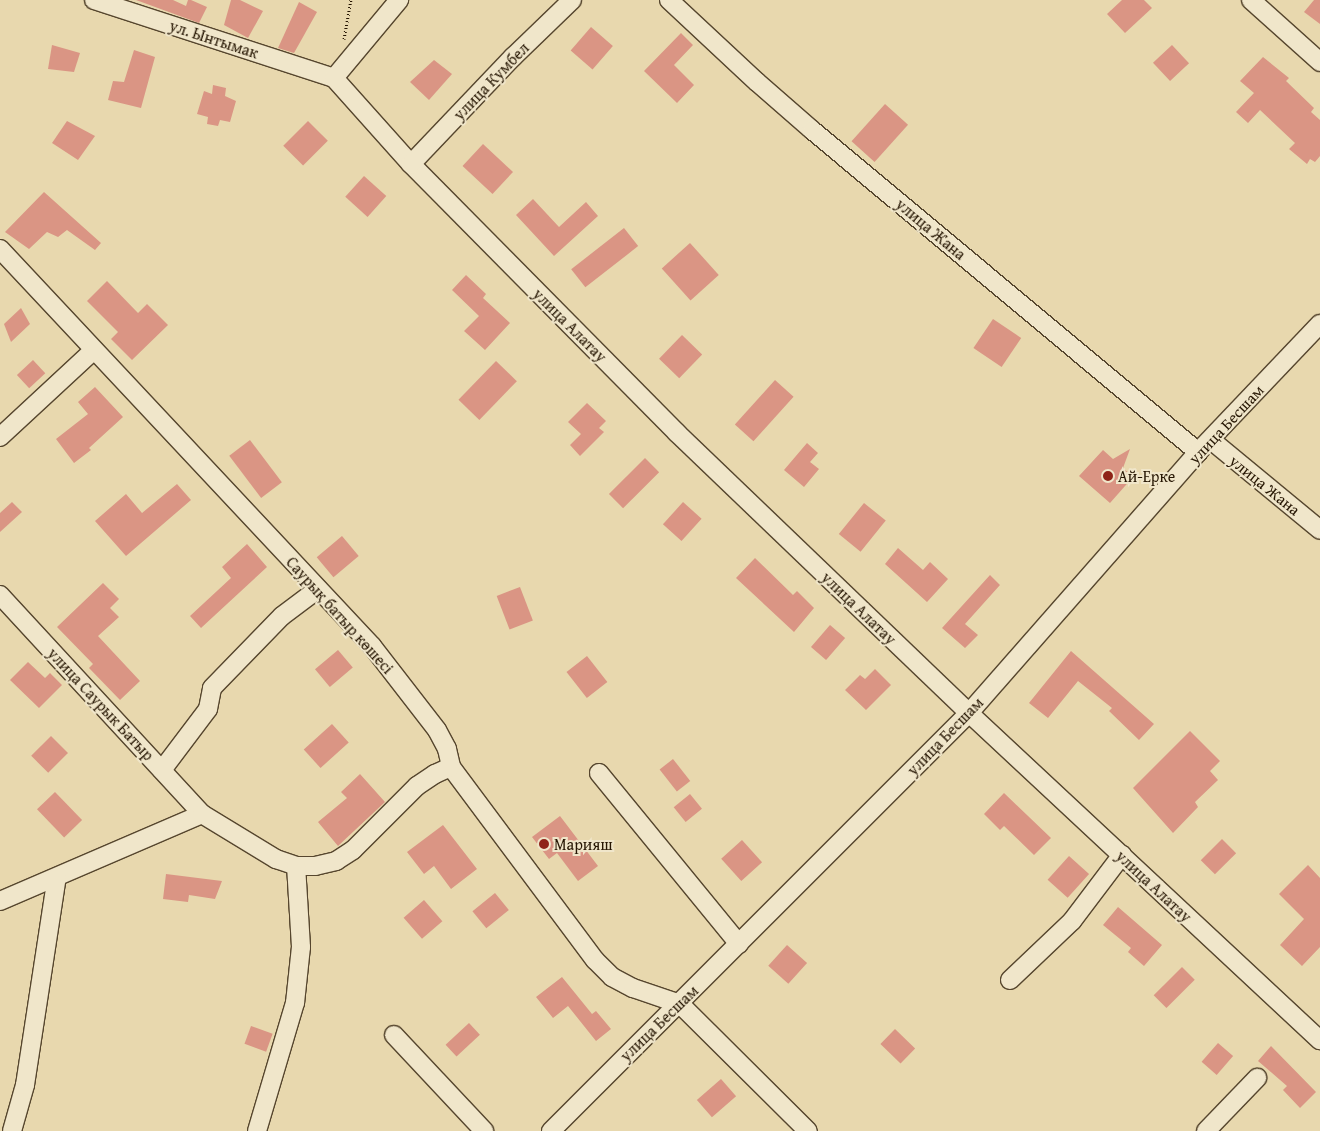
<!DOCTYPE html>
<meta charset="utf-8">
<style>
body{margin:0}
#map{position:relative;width:1320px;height:1131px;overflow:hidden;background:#e8d8ae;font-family:"Gentium Book Plus",serif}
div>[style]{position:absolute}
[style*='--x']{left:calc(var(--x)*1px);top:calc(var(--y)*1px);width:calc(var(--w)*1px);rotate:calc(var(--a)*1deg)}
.building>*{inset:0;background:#da9584;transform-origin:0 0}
.path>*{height:3px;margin-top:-1.5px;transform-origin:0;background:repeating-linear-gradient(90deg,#261603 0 1px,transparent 0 3.5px)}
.roads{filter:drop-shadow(1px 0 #56462e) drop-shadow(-1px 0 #56462e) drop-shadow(0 1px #56462e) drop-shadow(0 -1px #56462e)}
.minor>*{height:18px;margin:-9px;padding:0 9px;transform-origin:9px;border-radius:9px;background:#f0e6ca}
.dots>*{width:14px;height:14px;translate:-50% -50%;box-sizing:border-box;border:2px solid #f0e6ca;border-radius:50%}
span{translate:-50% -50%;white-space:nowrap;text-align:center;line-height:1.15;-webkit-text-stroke:4px #f0e6ca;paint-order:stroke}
.street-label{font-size:16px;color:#261603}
.poi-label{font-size:16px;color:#261603}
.left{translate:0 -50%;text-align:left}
</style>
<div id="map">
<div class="building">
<div style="clip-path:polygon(136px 0,173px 0,186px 6px,188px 0,191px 0,207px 7px,199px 23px)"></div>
<div style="clip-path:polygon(231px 0,240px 0,263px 11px,248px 38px,224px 25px)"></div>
<div style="clip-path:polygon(1122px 0,1144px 0,1152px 8px,1125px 33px,1107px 14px)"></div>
<div style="clip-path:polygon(1314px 0,1320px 0,1320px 24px,1304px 12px)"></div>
<div style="clip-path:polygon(299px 2px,317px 12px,294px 53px,278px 48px)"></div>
<div style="left:591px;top:27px;width:29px;height:31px;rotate:41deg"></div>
<div style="clip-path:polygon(681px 33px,693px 45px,674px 65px,694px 85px,677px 103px,644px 71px)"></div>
<div style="clip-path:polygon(52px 45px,80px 53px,74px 72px,48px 69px)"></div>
<div style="left:1172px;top:45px;width:25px;height:26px;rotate:47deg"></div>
<div style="clip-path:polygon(134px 50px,155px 57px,141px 108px,108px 100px,113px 81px,124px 82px)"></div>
<div style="clip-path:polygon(1263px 57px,1289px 78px,1286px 81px,1314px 108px,1311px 112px,1320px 120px,1320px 156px,1315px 162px,1310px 159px,1307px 164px,1289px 149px,1295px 143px,1260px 110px,1248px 123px,1236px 112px,1254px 93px,1240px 81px)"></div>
<div style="clip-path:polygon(434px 60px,452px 74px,429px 100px,410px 82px)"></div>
<div style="clip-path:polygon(213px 85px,226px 88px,225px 96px,236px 101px,230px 122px,220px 120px,218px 126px,207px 124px,208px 117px,197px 114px,204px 91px,212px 94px)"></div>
<div style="left:885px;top:104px;width:31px;height:50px;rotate:42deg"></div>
<div style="clip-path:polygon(67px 121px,95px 136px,78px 160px,52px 143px)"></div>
<div style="left:308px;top:121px;width:28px;height:35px;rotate:45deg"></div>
<div style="left:483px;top:144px;width:41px;height:30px;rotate:43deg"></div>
<div style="left:364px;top:176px;width:30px;height:28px;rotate:42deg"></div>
<div style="clip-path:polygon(44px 192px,101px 243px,95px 250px,67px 230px,58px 237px,47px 232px,29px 249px,5px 232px)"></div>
<div style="clip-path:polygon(533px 199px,559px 227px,586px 202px,598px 216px,554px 256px,516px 215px)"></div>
<div style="left:624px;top:228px;width:23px;height:67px;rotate:52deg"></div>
<div style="left:690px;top:243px;width:43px;height:38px;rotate:48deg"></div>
<div style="clip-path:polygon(466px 275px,486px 294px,483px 298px,510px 323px,485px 350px,464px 331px,479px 316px,452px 290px)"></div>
<div style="clip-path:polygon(107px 281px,138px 313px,147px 304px,168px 325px,132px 360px,111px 339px,118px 332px,87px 301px)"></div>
<div style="clip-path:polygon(21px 308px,30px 324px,11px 342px,4px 324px)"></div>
<div style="left:993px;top:319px;width:34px;height:35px;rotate:34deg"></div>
<div style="left:682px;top:335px;width:28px;height:33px;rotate:44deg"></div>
<div style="left:33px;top:360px;width:18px;height:22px;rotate:47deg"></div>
<div style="left:496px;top:361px;width:29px;height:54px;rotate:44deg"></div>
<div style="left:775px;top:380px;width:25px;height:60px;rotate:42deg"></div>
<div style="clip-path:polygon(95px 387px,123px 417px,89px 448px,91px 450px,74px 463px,56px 439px,88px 414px,78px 402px)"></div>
<div style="clip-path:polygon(587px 403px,606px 421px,599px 428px,604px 432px,580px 456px,570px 445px,581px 434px,568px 422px)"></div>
<div style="left:250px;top:440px;width:53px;height:26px;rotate:53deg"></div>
<div style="clip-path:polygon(807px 443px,818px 453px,810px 462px,819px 469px,804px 487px,784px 470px)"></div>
<div style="clip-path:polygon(1130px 449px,1123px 468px,1133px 477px,1110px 503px,1079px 476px,1103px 450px,1113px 459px)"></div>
<div style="left:645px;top:458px;width:20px;height:51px;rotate:45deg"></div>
<div style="clip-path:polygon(177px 484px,191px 500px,126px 556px,95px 521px,126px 494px,142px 513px)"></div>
<div style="clip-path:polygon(12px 502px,22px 512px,0 532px,0 513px)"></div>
<div style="left:683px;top:502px;width:25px;height:30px;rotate:42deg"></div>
<div style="left:864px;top:503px;width:28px;height:40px;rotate:39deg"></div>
<div style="left:342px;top:536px;width:26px;height:33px;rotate:50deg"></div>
<div style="clip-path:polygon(247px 544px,267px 567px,201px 628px,190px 616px,231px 578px,222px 567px)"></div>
<div style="clip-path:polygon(898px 548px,923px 570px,930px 562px,948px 579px,927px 602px,885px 564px)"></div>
<div style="clip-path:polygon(755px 558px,793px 595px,797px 591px,814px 608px,794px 632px,736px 578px)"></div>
<div style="clip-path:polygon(990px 575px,1000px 585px,965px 624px,978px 635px,965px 648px,942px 628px)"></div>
<div style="clip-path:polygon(103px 583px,119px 599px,110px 608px,119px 617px,98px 636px,140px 681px,120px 700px,89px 668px,93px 664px,57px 627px)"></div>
<div style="left:520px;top:587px;width:36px;height:25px;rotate:69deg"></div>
<div style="left:830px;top:625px;width:20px;height:29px;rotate:41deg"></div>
<div style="left:338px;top:650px;width:23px;height:30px;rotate:50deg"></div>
<div style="clip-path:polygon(1071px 651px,1154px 724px,1139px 740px,1109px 711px,1112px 708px,1078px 681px,1048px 718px,1029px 703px)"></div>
<div style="left:587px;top:656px;width:33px;height:26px;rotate:52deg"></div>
<div style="clip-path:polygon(28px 662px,45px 678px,50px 673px,62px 685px,39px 708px,10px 680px)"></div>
<div style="clip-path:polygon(875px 669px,891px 685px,866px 710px,845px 690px,860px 675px,865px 679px)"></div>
<div style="left:332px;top:724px;width:25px;height:38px;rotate:48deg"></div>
<div style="clip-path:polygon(1190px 731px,1220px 761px,1210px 771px,1218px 780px,1195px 802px,1198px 807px,1173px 833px,1133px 788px)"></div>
<div style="left:51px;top:736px;width:24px;height:28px;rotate:45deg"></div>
<div style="left:673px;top:759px;width:28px;height:17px;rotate:52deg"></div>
<div style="clip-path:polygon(360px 774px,385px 802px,338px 846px,318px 822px,347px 798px,341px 792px)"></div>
<div style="left:55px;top:792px;width:39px;height:25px;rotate:46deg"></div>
<div style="clip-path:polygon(1004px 793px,1051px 838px,1034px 855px,1004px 826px,1000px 830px,984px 814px)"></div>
<div style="left:690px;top:794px;width:19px;height:21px;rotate:51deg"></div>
<div style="clip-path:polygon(560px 816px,598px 866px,578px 881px,557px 853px,549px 859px,532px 837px)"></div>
<div style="clip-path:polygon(443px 825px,477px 869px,451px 889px,434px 866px,424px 874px,407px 852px)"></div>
<div style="left:1222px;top:839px;width:20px;height:30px;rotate:45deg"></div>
<div style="left:742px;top:840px;width:30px;height:28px;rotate:48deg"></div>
<div style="left:1069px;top:856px;width:27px;height:32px;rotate:42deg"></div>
<div style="clip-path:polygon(1308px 865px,1320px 878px,1320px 947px,1302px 966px,1280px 945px,1304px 919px,1279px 894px)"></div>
<div style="clip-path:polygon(166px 874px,222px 881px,215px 899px,189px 895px,188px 902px,163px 899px)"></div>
<div style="left:495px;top:893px;width:22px;height:29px;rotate:51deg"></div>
<div style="left:424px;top:900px;width:28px;height:27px;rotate:49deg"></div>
<div style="clip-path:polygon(1118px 907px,1162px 945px,1144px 966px,1128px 952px,1131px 948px,1103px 925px)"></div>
<div style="left:787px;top:945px;width:27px;height:28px;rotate:42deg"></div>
<div style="left:1182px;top:967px;width:18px;height:40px;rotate:45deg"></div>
<div style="clip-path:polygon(562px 977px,592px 1014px,596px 1011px,611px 1029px,596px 1041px,568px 1006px,553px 1018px,536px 997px)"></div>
<div style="left:469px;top:1023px;width:16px;height:32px;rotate:47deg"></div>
<div style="left:251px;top:1026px;width:23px;height:19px;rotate:20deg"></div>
<div style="left:895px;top:1029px;width:28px;height:21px;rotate:44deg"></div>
<div style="left:1218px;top:1043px;width:20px;height:25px;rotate:41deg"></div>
<div style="clip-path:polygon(1271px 1046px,1316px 1092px,1300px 1108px,1283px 1090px,1287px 1086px,1258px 1061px)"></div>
<div style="left:721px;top:1079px;width:23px;height:32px;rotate:49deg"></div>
</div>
<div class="path">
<div style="--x:344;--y:39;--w:40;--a:-80"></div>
</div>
<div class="roads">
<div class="minor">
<div style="--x:94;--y:0;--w:252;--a:18"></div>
<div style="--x:669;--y:0;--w:120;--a:43"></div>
<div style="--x:757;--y:82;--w:73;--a:41.1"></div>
<div style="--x:812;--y:130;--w:503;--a:39.83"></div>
<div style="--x:1251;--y:0;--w:93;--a:41.9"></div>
<div style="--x:334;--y:78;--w:115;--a:48.2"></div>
<div style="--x:411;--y:164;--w:378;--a:45.3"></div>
<div style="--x:677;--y:433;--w:405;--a:43.8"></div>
<div style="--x:969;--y:713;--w:480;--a:43"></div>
<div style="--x:334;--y:78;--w:102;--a:-50.2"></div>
<div style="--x:411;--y:164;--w:148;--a:-46.4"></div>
<div style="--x:513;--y:57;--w:82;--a:-44"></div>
<div style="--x:0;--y:249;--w:544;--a:46.86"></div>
<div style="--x:372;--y:646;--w:106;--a:52.3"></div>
<div style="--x:437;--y:730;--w:21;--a:62"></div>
<div style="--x:447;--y:749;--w:18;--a:77"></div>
<div style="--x:451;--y:767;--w:241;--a:53.3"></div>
<div style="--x:595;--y:960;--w:24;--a:45"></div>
<div style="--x:612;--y:977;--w:24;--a:28"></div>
<div style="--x:633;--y:988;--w:50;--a:18.8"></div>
<div style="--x:680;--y:1004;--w:180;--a:44.8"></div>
<div style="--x:0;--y:437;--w:127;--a:-42.8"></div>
<div style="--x:1211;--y:440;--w:141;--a:39.5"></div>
<div style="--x:0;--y:595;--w:298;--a:47.3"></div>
<div style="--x:162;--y:770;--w:76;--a:-53"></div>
<div style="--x:208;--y:709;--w:21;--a:-79"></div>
<div style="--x:212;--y:688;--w:100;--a:-45.8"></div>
<div style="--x:282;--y:616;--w:45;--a:-36.9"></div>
<div style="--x:599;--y:773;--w:221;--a:50.7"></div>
<div style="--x:0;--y:901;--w:220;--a:-23.3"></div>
<div style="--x:202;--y:814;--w:87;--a:31.3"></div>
<div style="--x:276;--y:859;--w:21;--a:19"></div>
<div style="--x:296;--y:866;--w:19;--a:0"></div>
<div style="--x:315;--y:866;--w:22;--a:-13"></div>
<div style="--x:336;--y:861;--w:20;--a:-33"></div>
<div style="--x:353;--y:850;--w:91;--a:-45"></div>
<div style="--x:417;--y:786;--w:22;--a:-34"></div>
<div style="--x:435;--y:774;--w:17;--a:-24"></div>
<div style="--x:1010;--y:980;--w:86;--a:-43.6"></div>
<div style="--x:1072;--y:921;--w:83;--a:-52.9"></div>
<div style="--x:394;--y:1035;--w:132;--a:46.8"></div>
<div style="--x:12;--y:1131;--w:48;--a:-74.2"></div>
<div style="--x:25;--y:1085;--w:210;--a:-81.3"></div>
<div style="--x:257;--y:1131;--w:134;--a:-73.5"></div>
<div style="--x:295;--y:1003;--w:56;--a:-83.9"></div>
<div style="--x:301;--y:947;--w:81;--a:-93.5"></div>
<div style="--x:551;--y:1131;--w:591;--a:-45"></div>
<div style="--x:969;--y:713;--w:347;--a:-48.7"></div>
<div style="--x:1198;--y:452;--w:177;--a:-46.4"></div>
<div style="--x:1206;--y:1131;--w:74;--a:-46.1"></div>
</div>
</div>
<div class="dots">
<div style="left:1108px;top:476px;background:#8f2418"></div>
<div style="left:544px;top:844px;background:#8f2418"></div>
</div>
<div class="street-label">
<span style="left:214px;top:39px;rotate:18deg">ул. Ынтымак</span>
<span style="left:491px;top:81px;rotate:-46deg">улица Кумбел</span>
<span style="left:931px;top:229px;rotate:40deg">улица Жана</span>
<span style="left:570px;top:325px;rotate:45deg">улица Алатау</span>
<span style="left:1226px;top:424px;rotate:-47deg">улица Бесшам</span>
<span style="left:1265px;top:485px;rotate:39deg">улица Жана</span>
<span style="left:859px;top:608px;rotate:44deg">улица Алатау</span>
<span style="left:340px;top:615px;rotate:48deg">Саурық батыр көшесі</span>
<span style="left:101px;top:704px;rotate:47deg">улица Саурык Батыр</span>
<span style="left:945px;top:736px;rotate:-46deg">улица Бесшам</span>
<span style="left:1154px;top:886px;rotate:43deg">улица Алатау</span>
<span style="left:659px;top:1023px;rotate:-44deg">улица Бесшам</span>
</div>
<div class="poi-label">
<span class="left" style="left:1118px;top:476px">Ай-Ерке</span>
<span class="left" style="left:554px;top:844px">Марияш</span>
</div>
</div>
